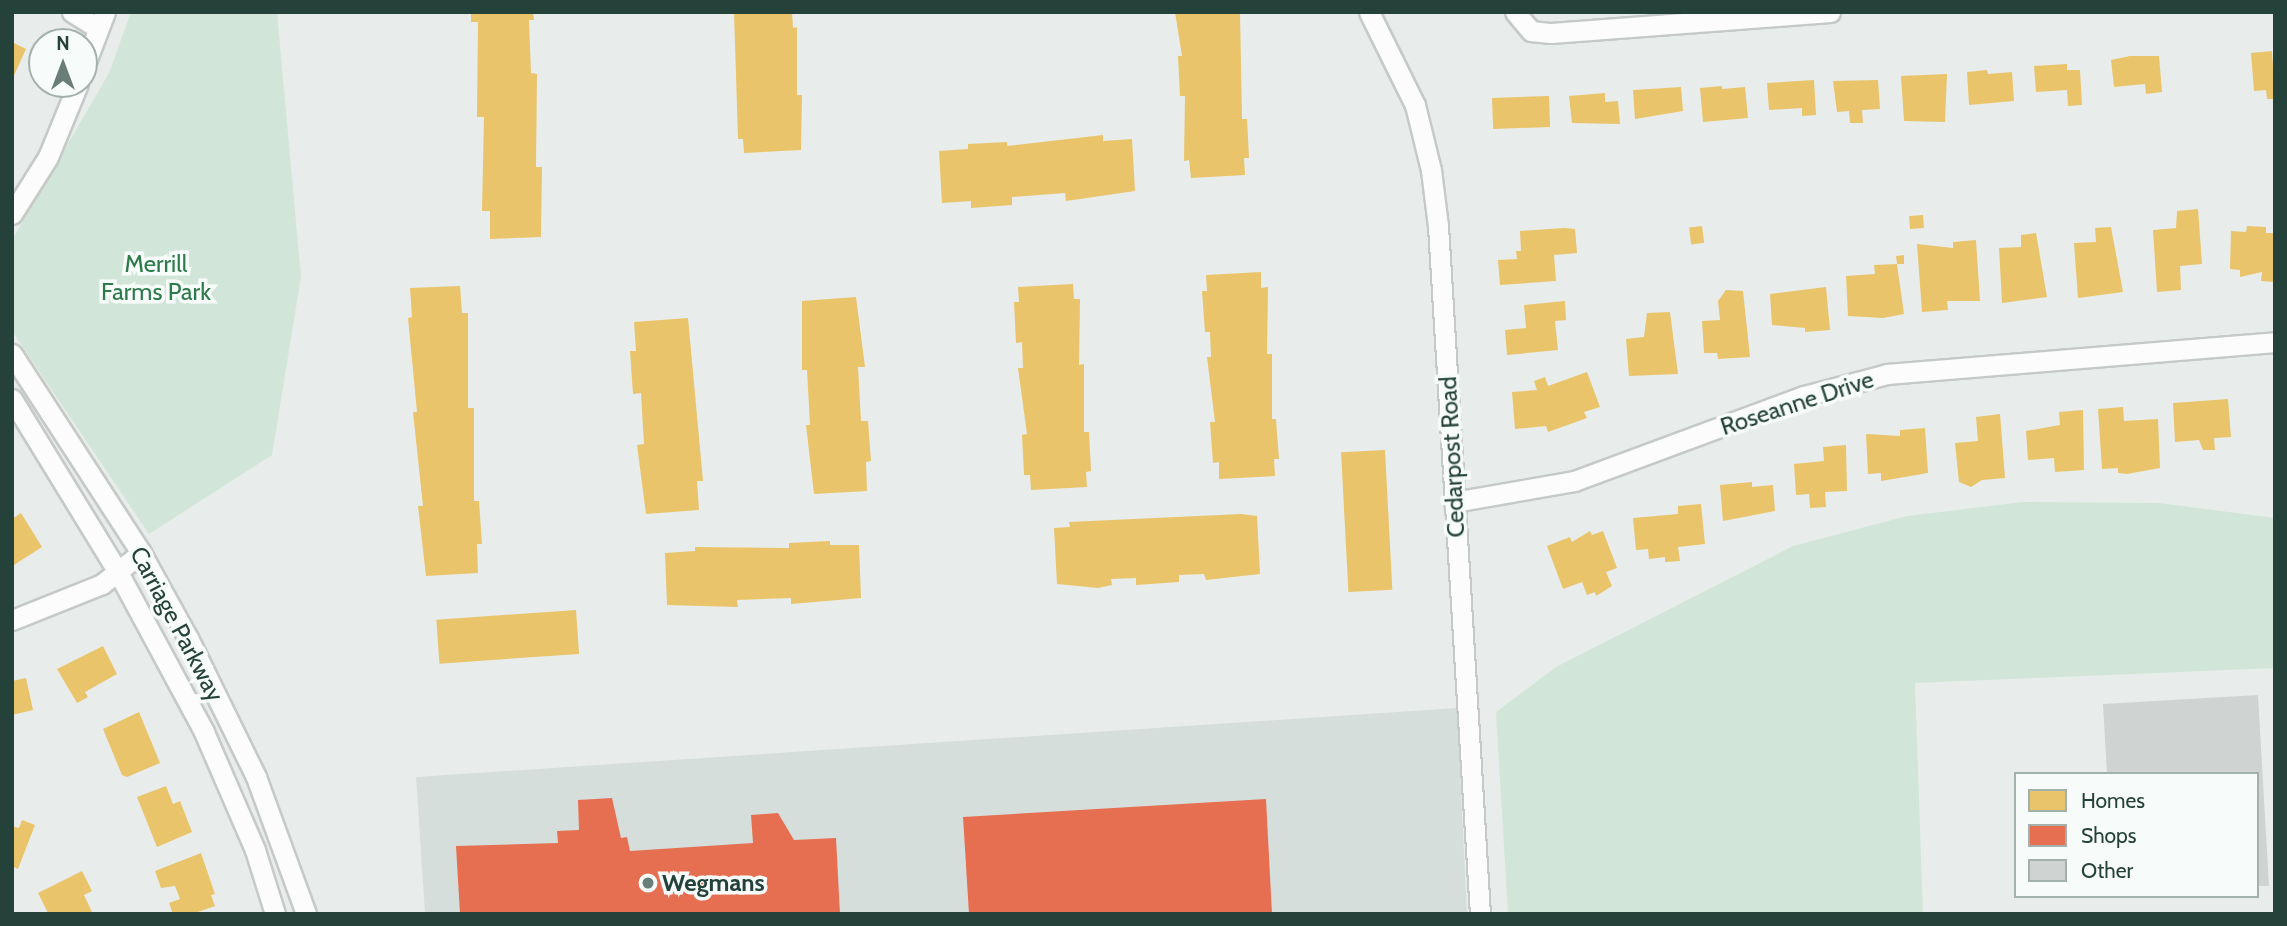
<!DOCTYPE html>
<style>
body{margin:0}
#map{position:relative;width:2287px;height:926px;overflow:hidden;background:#e8edeb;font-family:Cabin,sans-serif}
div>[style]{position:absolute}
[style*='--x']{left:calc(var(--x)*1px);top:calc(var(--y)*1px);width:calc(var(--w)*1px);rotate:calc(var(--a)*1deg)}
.built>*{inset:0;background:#d6dedb}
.green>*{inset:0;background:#d1e6d8}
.homes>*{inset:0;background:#e9c46a;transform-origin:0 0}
.shops>*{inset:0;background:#e76f51}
.building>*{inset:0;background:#cfd4d2}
.roads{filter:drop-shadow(2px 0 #c5cac8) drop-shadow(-2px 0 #c5cac8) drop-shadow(0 2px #c5cac8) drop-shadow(0 -2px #c5cac8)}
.minor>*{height:19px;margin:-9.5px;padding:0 9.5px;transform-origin:9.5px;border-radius:9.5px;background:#fcfcfc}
.dots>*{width:19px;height:19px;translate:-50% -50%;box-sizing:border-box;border:4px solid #f7fbf9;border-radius:50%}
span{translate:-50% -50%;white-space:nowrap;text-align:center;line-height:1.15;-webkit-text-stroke:7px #f7fbf9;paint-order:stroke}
.park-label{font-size:24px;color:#2d7a4b}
.street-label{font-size:24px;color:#24423a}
.poi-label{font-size:24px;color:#24423a;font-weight:700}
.left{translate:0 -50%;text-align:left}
.frame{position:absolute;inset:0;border:14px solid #24423a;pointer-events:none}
.legend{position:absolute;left:2014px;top:772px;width:245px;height:126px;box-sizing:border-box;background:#f7fbf9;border:2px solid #a3b1ad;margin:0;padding:9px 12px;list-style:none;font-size:21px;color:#24423a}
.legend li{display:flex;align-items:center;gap:14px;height:35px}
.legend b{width:35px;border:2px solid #a3b1ad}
.north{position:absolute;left:28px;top:28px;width:70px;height:70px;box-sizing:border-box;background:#f7fbf9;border:2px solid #a3b1ad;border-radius:50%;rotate:0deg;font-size:19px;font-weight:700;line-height:28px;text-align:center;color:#24423a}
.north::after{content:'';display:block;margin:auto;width:24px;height:32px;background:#697e78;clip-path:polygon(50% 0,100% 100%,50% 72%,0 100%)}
</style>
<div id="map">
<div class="built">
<div style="clip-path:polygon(1457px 708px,1467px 914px,425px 914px,416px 777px)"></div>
</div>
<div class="green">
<div style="clip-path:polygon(131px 12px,277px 12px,301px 277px,272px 455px,149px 534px,12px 331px,12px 240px,109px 73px)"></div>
<div style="clip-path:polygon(2023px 502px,2159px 503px,2275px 518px,2275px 668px,1915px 683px,1923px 914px,1508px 914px,1496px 712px,1556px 667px,1793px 546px,1907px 516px)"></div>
</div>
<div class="homes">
<div style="clip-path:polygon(471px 12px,533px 12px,534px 20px,529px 20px,531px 73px,537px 74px,536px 167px,542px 167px,541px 237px,490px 239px,490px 211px,482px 211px,484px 117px,477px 117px,478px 22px,471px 22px)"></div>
<div style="clip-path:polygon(734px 12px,792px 12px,793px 28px,797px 27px,797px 95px,802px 95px,801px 150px,744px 153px,743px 139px,738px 139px)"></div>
<div style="clip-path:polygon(1175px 12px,1240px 12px,1242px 119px,1247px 119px,1249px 158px,1244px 158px,1245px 175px,1191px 178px,1189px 160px,1184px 161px,1185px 96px,1180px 96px,1178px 56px,1182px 56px)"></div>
<div style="clip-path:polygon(12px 42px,26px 49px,12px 80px)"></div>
<div style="clip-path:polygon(2272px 51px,2275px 99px,2267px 99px,2266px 90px,2254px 91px,2251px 53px)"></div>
<div style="clip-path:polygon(2130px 56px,2159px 56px,2162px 92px,2146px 94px,2145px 84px,2114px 87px,2111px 60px)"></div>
<div style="clip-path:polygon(2067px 64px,2067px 70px,2080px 70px,2082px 105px,2068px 106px,2067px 90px,2036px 92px,2034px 66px)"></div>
<div style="clip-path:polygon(1987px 70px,1988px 74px,2012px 72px,2014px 101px,1969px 105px,1967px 72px)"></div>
<div style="clip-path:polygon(1947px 74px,1945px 122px,1904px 121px,1901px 76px)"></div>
<div style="clip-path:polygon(1814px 80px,1816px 115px,1802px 116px,1802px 108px,1769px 110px,1767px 83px)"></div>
<div style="clip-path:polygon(1878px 80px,1880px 109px,1862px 110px,1863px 123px,1850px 123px,1849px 111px,1837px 112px,1833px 81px)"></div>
<div style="clip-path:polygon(1722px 86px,1722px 89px,1745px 87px,1748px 118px,1703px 122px,1700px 88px)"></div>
<div style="clip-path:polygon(1681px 87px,1683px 111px,1635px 119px,1633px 90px)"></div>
<div style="clip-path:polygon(1605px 93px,1605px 102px,1618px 101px,1620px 124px,1572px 123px,1569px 96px)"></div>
<div style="left:1549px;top:96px;width:31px;height:57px;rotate:88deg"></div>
<div style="clip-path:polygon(1103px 135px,1103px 141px,1132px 139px,1135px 191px,1066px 201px,1065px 193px,1012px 197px,1012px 205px,971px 208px,971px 201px,942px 203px,939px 151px,968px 149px,968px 144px,1007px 142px,1007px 146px)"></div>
<div style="clip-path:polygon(2198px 209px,2202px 264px,2180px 266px,2181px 290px,2157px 292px,2153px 230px,2176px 228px,2177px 211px)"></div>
<div style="left:1923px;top:215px;width:13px;height:14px;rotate:86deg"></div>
<div style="left:1702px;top:226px;width:17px;height:13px;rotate:83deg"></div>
<div style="clip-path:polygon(2247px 226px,2266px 227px,2266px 233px,2275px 233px,2275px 282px,2261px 281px,2262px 272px,2240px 277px,2240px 270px,2230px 269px,2231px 231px,2246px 232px)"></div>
<div style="clip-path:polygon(2111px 227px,2123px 292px,2078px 298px,2074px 243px,2096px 242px,2095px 228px)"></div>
<div style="clip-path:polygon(1564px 228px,1575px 229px,1577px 253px,1554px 255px,1556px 281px,1500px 285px,1498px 260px,1517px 259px,1516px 251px,1521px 251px,1520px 231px)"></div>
<div style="clip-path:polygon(2036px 233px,2047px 297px,2002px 303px,1999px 248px,2021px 247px,2021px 235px)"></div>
<div style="clip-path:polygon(1976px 240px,1980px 301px,1947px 301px,1948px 310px,1922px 312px,1917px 244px,1953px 248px,1953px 242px)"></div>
<div style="clip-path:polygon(1904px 255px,1904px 264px,1897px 264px,1904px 314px,1883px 318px,1848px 316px,1846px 276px,1875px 274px,1874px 265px,1897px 264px,1896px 256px)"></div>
<div style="clip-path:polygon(1261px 272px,1261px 288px,1268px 287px,1267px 354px,1272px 354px,1272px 419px,1276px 419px,1279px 459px,1274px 459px,1275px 476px,1219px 479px,1219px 462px,1213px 463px,1210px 422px,1215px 422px,1207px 357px,1211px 357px,1210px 332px,1205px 332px,1202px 291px,1207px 291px,1206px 275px)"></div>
<div style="clip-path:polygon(1073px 284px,1074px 299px,1080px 299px,1079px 365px,1084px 364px,1084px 432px,1089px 432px,1091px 471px,1086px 472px,1087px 487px,1031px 490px,1030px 475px,1024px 475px,1022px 435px,1027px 434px,1018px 368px,1023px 368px,1022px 342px,1016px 343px,1014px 302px,1019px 302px,1018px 287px)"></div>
<div style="clip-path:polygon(460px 286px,462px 313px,468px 313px,468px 408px,474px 408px,474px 501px,479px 501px,482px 544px,477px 544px,478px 573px,426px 576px,418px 506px,423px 506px,413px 412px,417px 412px,408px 318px,412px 317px,410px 288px)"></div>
<div style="clip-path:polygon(1826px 287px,1830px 330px,1805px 332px,1805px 328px,1772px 325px,1770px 294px)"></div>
<div style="clip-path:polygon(1726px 290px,1743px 291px,1750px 357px,1718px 359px,1717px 353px,1704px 353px,1702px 321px,1720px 320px,1718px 301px)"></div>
<div style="clip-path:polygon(856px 297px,865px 367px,858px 367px,861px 421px,868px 421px,871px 461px,866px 462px,867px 491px,814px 494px,806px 425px,810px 425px,807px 370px,802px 370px,802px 301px)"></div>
<div style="clip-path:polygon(1565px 301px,1566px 320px,1555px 321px,1558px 350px,1507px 355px,1505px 330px,1526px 328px,1524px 305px)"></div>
<div style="clip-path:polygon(1670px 312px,1678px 374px,1629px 376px,1626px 339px,1644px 337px,1647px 313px)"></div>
<div style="clip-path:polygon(688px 318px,703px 481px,697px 481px,699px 510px,646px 514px,637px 445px,644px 444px,641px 393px,633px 394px,630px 351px,636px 351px,634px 322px)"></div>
<div style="clip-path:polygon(1587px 372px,1600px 407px,1584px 412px,1587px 418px,1548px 432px,1546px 426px,1515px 429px,1512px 392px,1537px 390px,1534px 381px,1545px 377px,1548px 386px)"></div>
<div style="clip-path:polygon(2228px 399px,2231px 437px,2214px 438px,2215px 450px,2203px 450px,2199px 440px,2175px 442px,2173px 403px)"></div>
<div style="clip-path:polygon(2123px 407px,2124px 421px,2158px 419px,2160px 468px,2127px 474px,2118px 473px,2118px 468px,2102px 469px,2098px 409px)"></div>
<div style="clip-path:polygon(2083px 410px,2084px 470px,2055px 472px,2054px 458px,2028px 460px,2026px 431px,2060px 425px,2059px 412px)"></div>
<div style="clip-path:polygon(2000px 414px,2005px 478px,1982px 480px,1971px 487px,1959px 482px,1955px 443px,1978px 441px,1976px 417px)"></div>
<div style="clip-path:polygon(1925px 428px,1928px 473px,1881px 481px,1881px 473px,1868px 474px,1866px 434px,1900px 436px,1900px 430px)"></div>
<div style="clip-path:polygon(1846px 445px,1847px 491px,1825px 492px,1826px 507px,1810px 508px,1809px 494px,1796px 495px,1794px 464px,1824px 461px,1823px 447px)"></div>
<div style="left:1385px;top:450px;width:140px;height:44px;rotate:87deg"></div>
<div style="clip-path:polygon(1752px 482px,1752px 487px,1773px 485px,1775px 511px,1723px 521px,1720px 485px)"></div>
<div style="clip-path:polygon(1701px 504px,1705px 544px,1678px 547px,1680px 561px,1665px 562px,1665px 557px,1649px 559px,1648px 549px,1636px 550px,1633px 518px,1678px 514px,1678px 506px)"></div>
<div style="clip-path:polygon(21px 513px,42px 547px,14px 565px,12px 519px)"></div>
<div style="clip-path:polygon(1241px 514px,1257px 516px,1260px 574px,1206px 580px,1204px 574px,1179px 575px,1179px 582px,1136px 585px,1136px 578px,1111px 579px,1112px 585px,1098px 588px,1057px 584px,1054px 528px,1070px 527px,1069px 522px)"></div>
<div style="clip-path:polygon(1590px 531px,1592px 535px,1603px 531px,1617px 568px,1606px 572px,1612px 586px,1596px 596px,1595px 592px,1587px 595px,1582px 582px,1563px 589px,1547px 546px,1570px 537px,1572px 542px)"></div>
<div style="clip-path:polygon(830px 541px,830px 545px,859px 545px,861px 598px,791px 604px,791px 598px,737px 600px,738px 607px,667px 605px,665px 553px,695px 551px,695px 547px,789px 548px,789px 543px)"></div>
<div style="left:576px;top:610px;width:44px;height:140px;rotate:86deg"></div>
<div style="clip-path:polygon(103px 646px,117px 674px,85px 692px,88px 697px,77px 703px,57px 669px)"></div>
<div style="clip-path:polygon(26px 678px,33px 710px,12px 715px,12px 681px)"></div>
<div style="clip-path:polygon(139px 712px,160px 763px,127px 777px,122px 775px,103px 729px)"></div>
<div style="clip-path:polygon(166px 786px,173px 804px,180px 801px,192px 832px,157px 847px,137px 797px)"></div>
<div style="clip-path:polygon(22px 820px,35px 825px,18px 869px,12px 866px,12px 826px,19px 828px)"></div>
<div style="clip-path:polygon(201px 853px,215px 894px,211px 895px,215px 906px,192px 914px,173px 914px,169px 903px,180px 899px,175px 886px,161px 888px,155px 871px)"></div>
<div style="clip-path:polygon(82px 871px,92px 891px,84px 895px,93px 914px,48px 913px,38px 893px)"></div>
</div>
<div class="shops">
<div style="clip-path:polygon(612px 798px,621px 838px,627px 837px,630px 851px,753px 843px,751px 815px,778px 813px,794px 840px,836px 838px,840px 914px,460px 914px,456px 846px,558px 843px,557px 831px,579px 830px,578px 800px)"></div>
<div style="clip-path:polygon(1266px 799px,1272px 914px,969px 914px,963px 817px)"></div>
</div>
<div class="building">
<div style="clip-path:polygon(2258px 695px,2269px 886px,2257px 886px,2257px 774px,2107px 774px,2103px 704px)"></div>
</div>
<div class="roads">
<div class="minor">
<div style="--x:72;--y:12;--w:31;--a:32"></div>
<div style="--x:1369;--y:12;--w:104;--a:63.7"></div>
<div style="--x:1415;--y:105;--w:67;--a:76.2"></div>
<div style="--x:1431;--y:170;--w:56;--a:82.9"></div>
<div style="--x:1438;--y:226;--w:689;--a:86.51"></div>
<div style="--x:1515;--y:12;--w:25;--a:50"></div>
<div style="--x:1531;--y:31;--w:20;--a:6"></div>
<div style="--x:1551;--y:33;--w:280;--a:-4.3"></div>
<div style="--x:84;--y:67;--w:59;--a:-69.1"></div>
<div style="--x:12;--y:214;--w:67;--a:-57.7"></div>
<div style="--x:48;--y:157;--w:79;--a:-67.7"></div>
<div style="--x:12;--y:354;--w:237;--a:57"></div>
<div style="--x:141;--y:553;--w:97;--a:61.1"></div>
<div style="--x:188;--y:638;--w:155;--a:63.9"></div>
<div style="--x:256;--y:777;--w:146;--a:69.9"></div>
<div style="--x:12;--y:399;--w:203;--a:58.5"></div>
<div style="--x:118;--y:572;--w:182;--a:61.7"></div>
<div style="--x:204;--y:732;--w:129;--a:66.6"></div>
<div style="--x:255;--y:850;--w:67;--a:72.6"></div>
<div style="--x:1454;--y:502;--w:122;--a:-9.9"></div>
<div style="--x:1574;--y:481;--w:245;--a:-20.3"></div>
<div style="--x:1804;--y:396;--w:86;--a:-14.8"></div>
<div style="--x:1887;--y:374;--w:389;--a:-4.7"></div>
<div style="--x:12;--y:620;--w:97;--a:-21.8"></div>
<div style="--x:102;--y:584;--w:50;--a:-38.5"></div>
</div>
</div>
<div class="dots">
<div style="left:648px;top:883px;background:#697e78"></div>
</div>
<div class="park-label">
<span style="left:156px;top:278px">Merrill<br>Farms Park</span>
</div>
<div class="street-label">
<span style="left:1797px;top:403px;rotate:-18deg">Roseanne Drive</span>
<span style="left:1452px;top:457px;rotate:-93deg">Cedarpost Road</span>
<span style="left:177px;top:624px;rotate:62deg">Carriage Parkway</span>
</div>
<div class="poi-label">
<span class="left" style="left:662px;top:883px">Wegmans</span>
</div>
<div class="frame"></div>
<ul class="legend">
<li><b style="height:19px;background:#e9c46a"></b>Homes</li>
<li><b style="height:19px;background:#e76f51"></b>Shops</li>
<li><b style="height:19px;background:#cfd4d2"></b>Other</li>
</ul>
<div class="north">N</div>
</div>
